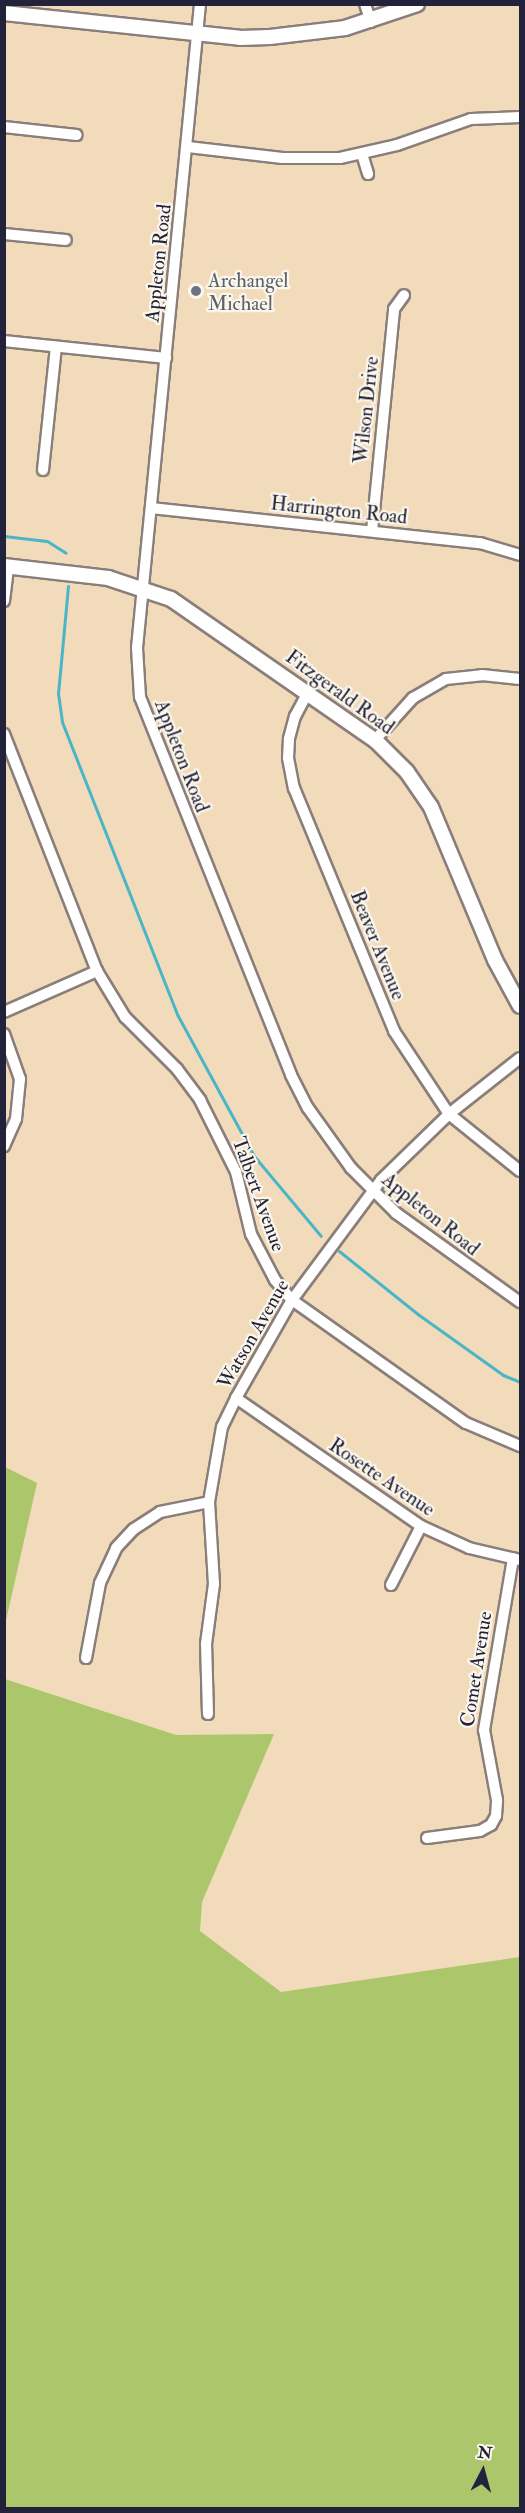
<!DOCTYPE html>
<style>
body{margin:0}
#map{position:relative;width:525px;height:2513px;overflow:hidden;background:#f2dbbb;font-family:"IM FELL Double Pica",serif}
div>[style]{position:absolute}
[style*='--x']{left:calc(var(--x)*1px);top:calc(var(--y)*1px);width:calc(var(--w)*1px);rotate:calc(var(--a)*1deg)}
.green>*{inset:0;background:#acc66b}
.stream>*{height:3px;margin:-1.5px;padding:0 1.5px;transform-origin:1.5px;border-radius:1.5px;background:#4ab5c7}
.roads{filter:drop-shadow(2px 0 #8a7e7b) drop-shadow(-2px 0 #8a7e7b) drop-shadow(0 2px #8a7e7b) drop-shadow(0 -2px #8a7e7b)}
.minor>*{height:10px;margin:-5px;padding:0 5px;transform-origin:5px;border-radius:5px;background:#fff}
.secondary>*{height:14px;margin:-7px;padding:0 7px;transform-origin:7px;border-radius:7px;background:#fff}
.dots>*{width:16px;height:16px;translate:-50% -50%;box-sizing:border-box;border:3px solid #fbf7ec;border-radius:50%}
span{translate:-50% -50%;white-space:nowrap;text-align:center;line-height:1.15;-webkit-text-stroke:4.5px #fbf7ec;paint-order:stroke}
.street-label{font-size:20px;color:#22223b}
.worship-label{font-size:20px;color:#5b616d}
.left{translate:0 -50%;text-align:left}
.frame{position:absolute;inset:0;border:6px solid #22223b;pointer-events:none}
.north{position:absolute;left:453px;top:2441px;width:60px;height:60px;-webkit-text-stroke:4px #fbf7ec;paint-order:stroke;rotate:6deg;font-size:16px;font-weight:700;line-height:24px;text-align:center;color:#22223b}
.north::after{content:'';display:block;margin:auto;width:21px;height:27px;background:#22223b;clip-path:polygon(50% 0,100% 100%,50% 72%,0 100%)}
</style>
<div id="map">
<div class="green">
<div style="clip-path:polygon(5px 1467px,37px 1483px,5px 1625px)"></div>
<div style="clip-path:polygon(5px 1675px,5px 1679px,176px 1735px,274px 1734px,202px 1902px,200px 1931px,281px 1992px,520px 1957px,520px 2508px,5px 2508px)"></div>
</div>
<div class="stream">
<div style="--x:4;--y:536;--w:43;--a:6.6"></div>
<div style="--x:47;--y:541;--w:22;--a:32"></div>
<div style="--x:68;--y:586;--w:107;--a:95.3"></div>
<div style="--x:58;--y:693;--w:29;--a:82"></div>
<div style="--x:62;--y:722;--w:316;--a:68.5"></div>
<div style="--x:178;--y:1016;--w:159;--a:61.5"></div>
<div style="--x:254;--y:1156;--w:104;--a:50.1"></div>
<div style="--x:339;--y:1251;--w:102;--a:38.7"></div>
<div style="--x:419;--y:1315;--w:103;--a:35.5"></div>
<div style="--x:503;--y:1375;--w:18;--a:22"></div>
</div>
<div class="roads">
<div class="minor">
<div style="--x:200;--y:4;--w:647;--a:95.59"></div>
<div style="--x:137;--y:648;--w:49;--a:86.5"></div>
<div style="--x:140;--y:697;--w:407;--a:68.2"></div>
<div style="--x:291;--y:1075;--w:37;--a:63"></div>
<div style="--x:308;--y:1108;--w:74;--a:54.4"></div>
<div style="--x:351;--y:1168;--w:64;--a:45"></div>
<div style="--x:396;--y:1213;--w:153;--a:35.7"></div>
<div style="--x:365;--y:4;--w:19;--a:72"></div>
<div style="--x:4;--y:127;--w:73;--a:6.3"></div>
<div style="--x:188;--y:147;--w:95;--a:6.7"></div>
<div style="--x:282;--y:158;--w:58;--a:0"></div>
<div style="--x:340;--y:158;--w:58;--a:-12.8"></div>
<div style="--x:397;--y:145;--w:78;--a:-19.4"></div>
<div style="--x:471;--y:119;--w:49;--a:-2.3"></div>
<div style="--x:362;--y:154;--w:21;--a:73"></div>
<div style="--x:4;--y:234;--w:62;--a:5.5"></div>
<div style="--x:4;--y:341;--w:163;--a:6"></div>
<div style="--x:43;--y:470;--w:124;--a:-84"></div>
<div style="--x:151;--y:508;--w:331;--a:6.1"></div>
<div style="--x:480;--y:543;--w:42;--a:16.7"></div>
<div style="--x:372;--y:531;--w:223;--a:-84.3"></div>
<div style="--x:394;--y:309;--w:17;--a:-54"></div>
<div style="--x:4;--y:601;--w:35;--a:-83"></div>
<div style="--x:308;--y:692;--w:27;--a:118"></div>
<div style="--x:295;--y:716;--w:24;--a:105"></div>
<div style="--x:289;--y:739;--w:19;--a:93"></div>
<div style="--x:288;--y:758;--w:31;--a:79"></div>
<div style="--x:294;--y:788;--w:263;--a:67.6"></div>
<div style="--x:394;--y:1031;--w:100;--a:56.5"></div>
<div style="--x:449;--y:1114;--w:91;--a:38.8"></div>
<div style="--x:4;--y:734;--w:255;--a:68.6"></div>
<div style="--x:97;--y:971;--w:54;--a:58.7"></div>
<div style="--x:125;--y:1017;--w:74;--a:45"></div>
<div style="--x:177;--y:1069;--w:39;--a:53"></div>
<div style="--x:200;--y:1100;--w:80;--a:63.4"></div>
<div style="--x:236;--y:1172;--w:64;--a:76.4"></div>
<div style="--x:251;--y:1234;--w:52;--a:62.4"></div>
<div style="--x:275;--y:1280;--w:26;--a:50"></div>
<div style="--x:292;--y:1300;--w:213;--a:35.3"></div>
<div style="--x:466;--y:1423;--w:59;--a:23.1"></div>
<div style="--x:375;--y:740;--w:57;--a:-47.9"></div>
<div style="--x:413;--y:698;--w:38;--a:-30"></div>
<div style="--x:446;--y:679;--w:36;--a:-6"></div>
<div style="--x:482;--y:675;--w:38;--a:6"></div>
<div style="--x:4;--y:1012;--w:102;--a:-23.8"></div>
<div style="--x:4;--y:1034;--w:48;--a:70.4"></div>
<div style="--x:20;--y:1079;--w:40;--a:95.7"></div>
<div style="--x:16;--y:1119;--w:30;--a:114"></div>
<div style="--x:236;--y:1398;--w:225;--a:34.7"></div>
<div style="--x:421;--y:1526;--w:53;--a:24.6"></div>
<div style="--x:469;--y:1548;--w:52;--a:13.2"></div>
<div style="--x:391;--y:1585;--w:66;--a:-63"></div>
<div style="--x:86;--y:1658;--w:76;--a:-79.4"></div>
<div style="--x:100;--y:1583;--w:38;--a:-65"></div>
<div style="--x:116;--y:1548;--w:26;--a:-47"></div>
<div style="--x:134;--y:1529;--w:31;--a:-33"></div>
<div style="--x:160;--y:1512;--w:50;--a:-11.5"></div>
<div style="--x:208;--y:1714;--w:70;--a:-91.6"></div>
<div style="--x:206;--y:1644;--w:61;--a:-82.4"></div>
<div style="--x:214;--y:1584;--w:82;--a:-93.5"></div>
<div style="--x:209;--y:1502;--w:76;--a:-80.2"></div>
<div style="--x:222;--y:1427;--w:32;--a:-64"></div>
<div style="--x:236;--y:1398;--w:113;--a:-60.3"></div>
<div style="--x:292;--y:1300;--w:149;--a:-53.4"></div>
<div style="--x:381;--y:1180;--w:95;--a:-44.1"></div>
<div style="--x:449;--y:1114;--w:90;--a:-38.3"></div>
<div style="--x:427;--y:1838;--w:53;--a:-7.5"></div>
<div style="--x:480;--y:1831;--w:13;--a:-29"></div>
<div style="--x:491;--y:1825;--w:10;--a:-61"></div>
<div style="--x:496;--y:1816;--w:16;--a:-86"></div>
<div style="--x:497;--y:1800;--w:71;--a:-100.5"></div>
<div style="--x:484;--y:1730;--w:174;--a:-80.4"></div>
</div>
<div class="secondary">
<div style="--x:4;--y:13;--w:237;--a:6"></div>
<div style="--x:240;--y:38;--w:30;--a:-2"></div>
<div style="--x:270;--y:37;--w:76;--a:-6.8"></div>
<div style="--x:345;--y:28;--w:76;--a:-18.4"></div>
<div style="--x:4;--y:566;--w:105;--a:6.6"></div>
<div style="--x:108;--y:578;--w:66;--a:18.4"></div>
<div style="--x:171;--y:599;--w:248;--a:34.7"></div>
<div style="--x:375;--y:740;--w:45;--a:45"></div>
<div style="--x:407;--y:772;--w:42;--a:55.6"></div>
<div style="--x:431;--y:807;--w:166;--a:67.3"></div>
<div style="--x:495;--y:960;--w:52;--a:61.5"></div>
</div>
</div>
<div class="dots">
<div style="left:196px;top:291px;background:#6b7280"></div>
</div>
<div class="street-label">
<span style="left:158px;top:263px;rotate:-84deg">Appleton Road</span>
<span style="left:366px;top:410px;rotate:-84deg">Wilson Drive</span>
<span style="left:339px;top:510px;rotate:6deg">Harrington Road</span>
<span style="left:340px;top:692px;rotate:36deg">Fitzgerald Road</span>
<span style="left:182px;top:756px;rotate:69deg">Appleton Road</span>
<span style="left:378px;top:945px;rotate:68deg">Beaver Avenue</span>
<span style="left:259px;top:1194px;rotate:70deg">Talbert Avenue</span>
<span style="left:431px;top:1214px;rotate:39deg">Appleton Road</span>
<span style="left:253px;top:1334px;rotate:-60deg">Watson Avenue</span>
<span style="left:382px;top:1477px;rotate:34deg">Rosette Avenue</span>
<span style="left:476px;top:1669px;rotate:-81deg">Comet Avenue</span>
</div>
<div class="worship-label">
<span class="left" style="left:208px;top:292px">Archangel<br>Michael</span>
</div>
<div class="frame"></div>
<div class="north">N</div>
</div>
